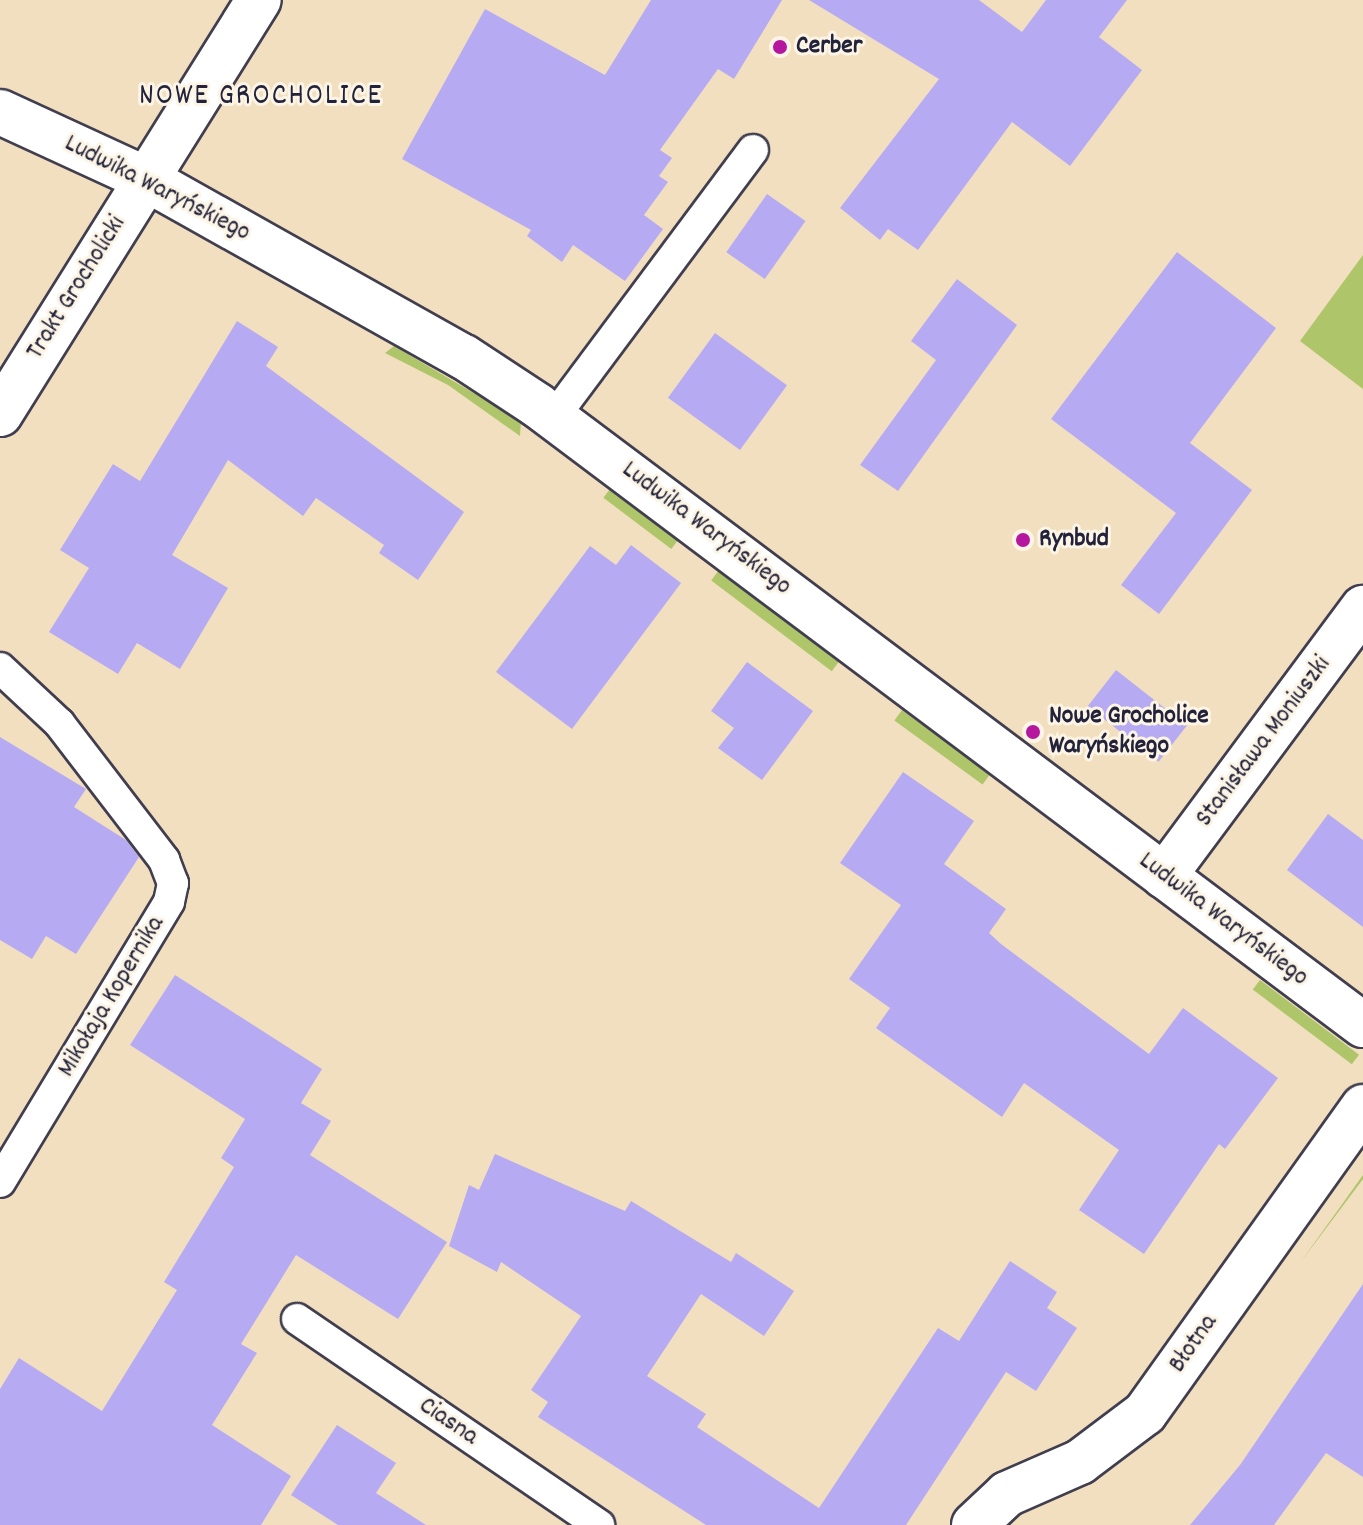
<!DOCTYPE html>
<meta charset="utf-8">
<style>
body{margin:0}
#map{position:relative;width:1363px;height:1525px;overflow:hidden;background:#f2dfc0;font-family:Dekko,sans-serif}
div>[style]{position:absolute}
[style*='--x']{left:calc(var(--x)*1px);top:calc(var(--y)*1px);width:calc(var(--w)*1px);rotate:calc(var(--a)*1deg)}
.green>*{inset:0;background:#aec56a;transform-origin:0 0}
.building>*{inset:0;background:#b6abf2;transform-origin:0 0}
.roads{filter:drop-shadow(2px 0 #413e4f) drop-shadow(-2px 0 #413e4f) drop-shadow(0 2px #413e4f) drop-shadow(0 -2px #413e4f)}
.lane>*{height:30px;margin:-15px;padding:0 15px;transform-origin:15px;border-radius:15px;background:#fff}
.street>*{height:44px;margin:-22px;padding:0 22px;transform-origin:22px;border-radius:22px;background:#fff}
.dots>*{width:22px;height:22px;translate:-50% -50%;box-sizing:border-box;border:4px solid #fcf5e5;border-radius:50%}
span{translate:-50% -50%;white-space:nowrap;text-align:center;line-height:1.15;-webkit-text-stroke:6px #fcf5e5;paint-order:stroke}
.poi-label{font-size:26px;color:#22223b;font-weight:700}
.left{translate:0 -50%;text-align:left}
.street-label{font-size:26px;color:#22223b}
.quarter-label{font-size:30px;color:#22223b;letter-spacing:2px}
</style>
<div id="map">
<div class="green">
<div style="clip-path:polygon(1363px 255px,1363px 389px,1300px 341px)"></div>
<div style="clip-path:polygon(394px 346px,521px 421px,520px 436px,448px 385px,385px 353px)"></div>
<div style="left:610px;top:489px;width:85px;height:11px;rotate:37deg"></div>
<div style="left:719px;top:570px;width:151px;height:13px;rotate:37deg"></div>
<div style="left:902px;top:710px;width:109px;height:13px;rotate:36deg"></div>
<div style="left:1260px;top:980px;width:124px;height:12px;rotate:37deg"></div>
<div style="clip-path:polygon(1363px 1175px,1363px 1179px,1300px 1263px)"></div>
</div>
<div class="building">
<div style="clip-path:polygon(651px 0,782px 0,734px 79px,718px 69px,660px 150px,672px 158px,659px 176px,668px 182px,644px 215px,663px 229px,625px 281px,573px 245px,562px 262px,527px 236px,531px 230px,402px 159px,485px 9px,605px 75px)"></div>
<div style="clip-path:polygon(809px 0,979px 0,1022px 32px,1046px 0,1127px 0,1099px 37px,1142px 70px,1070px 166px,1012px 122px,918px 250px,888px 229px,880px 240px,840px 208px,939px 79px)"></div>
<div style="left:767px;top:194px;width:47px;height:71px;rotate:35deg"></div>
<div style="clip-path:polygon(1177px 252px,1276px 328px,1190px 443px,1252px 490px,1159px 614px,1121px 585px,1176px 513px,1051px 419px)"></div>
<div style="clip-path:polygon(957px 279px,1017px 325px,898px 491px,860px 465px,936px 360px,911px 341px)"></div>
<div style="clip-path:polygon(237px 321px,278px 347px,266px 366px,464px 512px,418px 580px,379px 553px,384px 545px,316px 498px,303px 516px,228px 460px,172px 555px,228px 588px,180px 669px,137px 643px,118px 674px,49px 632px,89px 568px,60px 550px,113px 464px,140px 481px)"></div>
<div style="left:715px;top:333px;width:89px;height:80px;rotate:36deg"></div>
<div style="clip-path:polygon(631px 545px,681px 583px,572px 729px,496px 672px,590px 546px,616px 565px)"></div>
<div style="clip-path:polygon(747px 662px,813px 711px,762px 780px,718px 748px,734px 728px,711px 711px)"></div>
<div style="left:1116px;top:670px;width:90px;height:46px;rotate:38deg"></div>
<div style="clip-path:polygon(0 737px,86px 789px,74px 807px,126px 840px,139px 857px,76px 954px,46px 936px,32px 959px,0 940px)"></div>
<div style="clip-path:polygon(903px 772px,974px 821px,944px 864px,1006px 909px,989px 933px,1001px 944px,1149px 1054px,1183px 1008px,1278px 1078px,1225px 1149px,1219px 1144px,1144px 1254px,1079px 1210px,1119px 1150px,1024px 1083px,1002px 1117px,876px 1028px,890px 1008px,849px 979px,901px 905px,840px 863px)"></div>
<div style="clip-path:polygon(1328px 814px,1363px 840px,1363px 927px,1287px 870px)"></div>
<div style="clip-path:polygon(175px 975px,322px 1069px,301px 1103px,331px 1121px,310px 1155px,447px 1242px,398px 1319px,296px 1255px,241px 1344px,257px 1353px,212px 1425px,291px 1476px,261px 1525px,0 1525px,0 1389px,19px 1358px,102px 1411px,177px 1290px,164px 1282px,234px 1167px,221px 1158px,245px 1119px,130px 1045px)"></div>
<div style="clip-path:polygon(495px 1154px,625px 1211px,631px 1201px,731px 1262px,736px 1253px,794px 1291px,764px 1336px,701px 1294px,647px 1376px,706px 1414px,697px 1427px,819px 1508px,938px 1328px,959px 1341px,1010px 1261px,1057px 1292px,1047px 1308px,1077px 1328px,1036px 1391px,1006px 1372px,906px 1525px,706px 1525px,538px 1417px,548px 1402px,531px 1390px,581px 1316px,501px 1262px,497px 1272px,449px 1246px,469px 1185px,479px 1190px)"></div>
<div style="clip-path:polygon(1363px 1284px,1363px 1477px,1326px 1453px,1274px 1525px,1190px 1525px,1240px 1465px)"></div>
<div style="clip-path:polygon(337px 1425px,396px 1463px,376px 1493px,426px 1525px,338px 1525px,291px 1495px)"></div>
</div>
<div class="roads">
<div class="lane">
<div style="--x:554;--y:417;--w:333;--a:-53.3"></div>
<div style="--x:0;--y:668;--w:81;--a:43"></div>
<div style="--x:59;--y:723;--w:173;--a:52.5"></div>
<div style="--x:164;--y:860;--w:25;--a:69"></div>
<div style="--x:173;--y:883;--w:19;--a:102"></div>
<div style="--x:169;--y:902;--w:327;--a:121.1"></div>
<div style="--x:297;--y:1319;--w:366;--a:34.3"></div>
</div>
<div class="street">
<div style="--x:0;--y:112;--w:163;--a:24.7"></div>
<div style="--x:148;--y:180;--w:362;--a:29.3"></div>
<div style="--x:464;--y:357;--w:87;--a:33.3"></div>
<div style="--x:537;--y:405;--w:1033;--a:36.89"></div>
<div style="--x:0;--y:414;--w:488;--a:-58"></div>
<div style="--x:1164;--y:876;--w:334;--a:-53.4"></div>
<div style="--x:974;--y:1525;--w:45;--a:-43.2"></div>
<div style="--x:1007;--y:1494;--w:80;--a:-23.7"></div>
<div style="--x:1080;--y:1462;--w:81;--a:-37"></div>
<div style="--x:1145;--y:1413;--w:376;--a:-54.5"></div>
</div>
</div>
<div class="dots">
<div style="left:780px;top:47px;background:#b5179e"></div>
<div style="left:1023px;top:540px;background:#b5179e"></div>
<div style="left:1033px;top:732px;background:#b5179e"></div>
</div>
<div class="poi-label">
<span class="left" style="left:796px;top:47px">Cerber</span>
<span class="left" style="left:1039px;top:540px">Rynbud</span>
<span class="left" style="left:1049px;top:732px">Nowe Grocholice<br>Waryńskiego</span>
</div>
<div class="street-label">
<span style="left:157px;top:189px;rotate:27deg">Ludwika Waryńskiego</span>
<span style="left:77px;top:288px;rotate:-58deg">Trakt Grocholicki</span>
<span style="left:706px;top:529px;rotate:37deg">Ludwika Waryńskiego</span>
<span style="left:1264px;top:742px;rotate:-53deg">Stanisława Moniuszki</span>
<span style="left:1223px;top:920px;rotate:37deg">Ludwika Waryńskiego</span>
<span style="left:112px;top:997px;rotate:-59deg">Mikołaja Kopernika</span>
<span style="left:1194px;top:1344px;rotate:-55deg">Błotna</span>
<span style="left:448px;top:1422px;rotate:34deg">Ciasna</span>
</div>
<div class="quarter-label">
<span style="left:261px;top:98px">NOWE GROCHOLICE</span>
</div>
</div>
